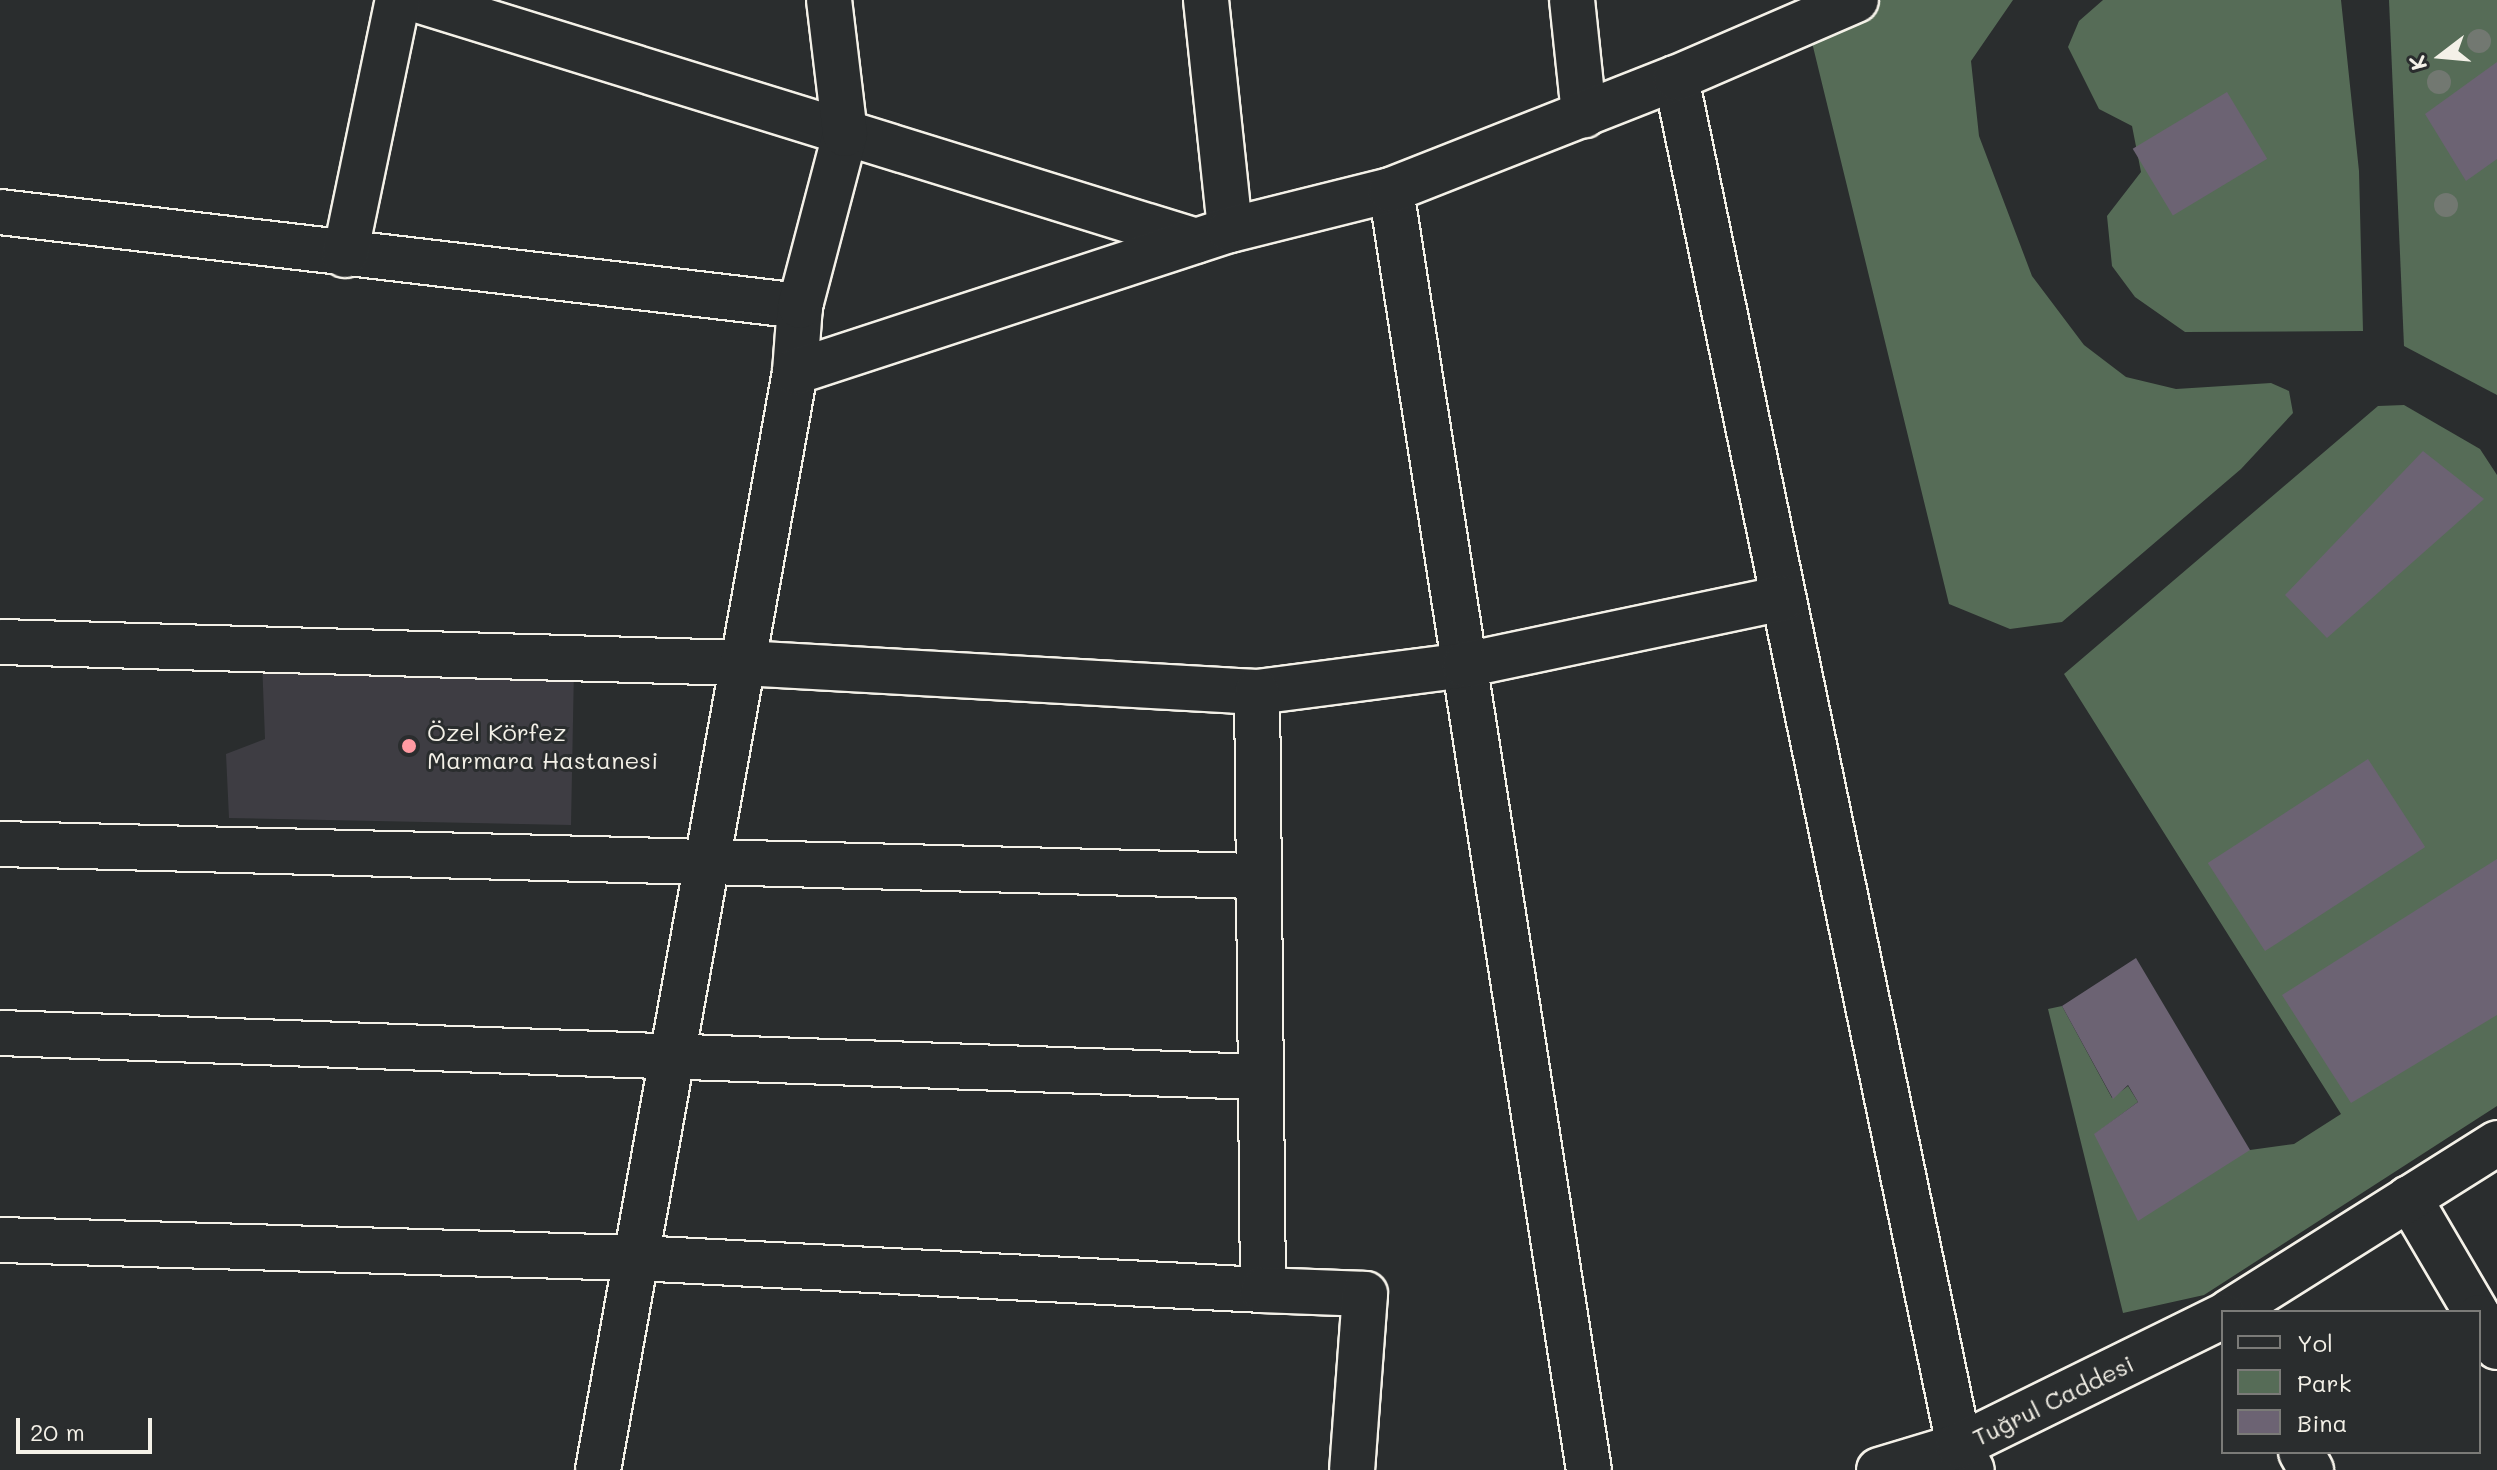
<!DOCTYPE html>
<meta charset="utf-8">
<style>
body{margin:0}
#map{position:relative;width:2497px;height:1470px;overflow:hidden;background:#2a2d2e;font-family:Mali,sans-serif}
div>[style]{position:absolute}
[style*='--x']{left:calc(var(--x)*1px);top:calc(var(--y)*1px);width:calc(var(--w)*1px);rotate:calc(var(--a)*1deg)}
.built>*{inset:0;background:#3e3d43}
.green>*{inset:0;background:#566c57}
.building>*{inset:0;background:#6c6373;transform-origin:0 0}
.roads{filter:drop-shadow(2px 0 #f4f1e8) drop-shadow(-2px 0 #f4f1e8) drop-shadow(0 2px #f4f1e8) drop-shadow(0 -2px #f4f1e8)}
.street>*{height:44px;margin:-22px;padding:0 22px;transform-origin:22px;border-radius:22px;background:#2a2d2e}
.secondary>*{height:44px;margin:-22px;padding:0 22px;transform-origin:22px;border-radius:22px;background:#2a2d2e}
.primary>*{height:44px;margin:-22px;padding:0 22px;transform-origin:22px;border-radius:22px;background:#2a2d2e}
.trees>*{width:24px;height:24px;margin:-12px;border-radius:50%;background:#727871}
.dots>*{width:22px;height:22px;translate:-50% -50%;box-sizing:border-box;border:4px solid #2a2d2e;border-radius:50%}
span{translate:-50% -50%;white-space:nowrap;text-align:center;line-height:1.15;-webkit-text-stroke:6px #2a2d2e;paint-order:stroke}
.poi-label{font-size:24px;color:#f4f1e8}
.left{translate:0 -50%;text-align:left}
.street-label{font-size:24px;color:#f4f1e8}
.legend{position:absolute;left:2221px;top:1310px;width:260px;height:144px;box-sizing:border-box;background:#2a2d2e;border:2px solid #7b7b78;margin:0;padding:10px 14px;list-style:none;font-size:24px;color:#f4f1e8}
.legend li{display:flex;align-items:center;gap:16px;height:40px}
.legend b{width:40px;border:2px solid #7b7b78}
.north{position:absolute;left:2401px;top:16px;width:80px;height:80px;-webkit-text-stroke:6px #2a2d2e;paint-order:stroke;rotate:254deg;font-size:22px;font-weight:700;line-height:32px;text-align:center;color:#f4f1e8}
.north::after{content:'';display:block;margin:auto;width:28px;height:36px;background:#f4f1e8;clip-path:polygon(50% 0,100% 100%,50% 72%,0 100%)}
.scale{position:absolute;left:16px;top:1418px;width:136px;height:36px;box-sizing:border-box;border:4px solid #f4f1e8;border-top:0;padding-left:10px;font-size:24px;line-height:28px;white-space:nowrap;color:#f4f1e8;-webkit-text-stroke:6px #2a2d2e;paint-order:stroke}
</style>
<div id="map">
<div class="built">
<div style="clip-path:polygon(262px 660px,574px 668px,571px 825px,229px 818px,226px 754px,265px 739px)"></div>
</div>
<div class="green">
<div style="clip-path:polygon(1856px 0,2013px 0,1971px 61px,1979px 136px,2032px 276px,2084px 345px,2126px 377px,2176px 389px,2271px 383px,2289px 391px,2293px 413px,2241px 469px,2062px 622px,2010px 629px,1949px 604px,1807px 22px)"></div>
<div style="clip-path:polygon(2103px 0,2341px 0,2359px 171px,2363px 331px,2185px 332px,2135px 297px,2112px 266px,2107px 216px,2141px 172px,2132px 126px,2099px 109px,2068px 47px,2079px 21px)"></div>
<div style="clip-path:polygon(2389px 0,2497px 0,2497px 395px,2404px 346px)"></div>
<div style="clip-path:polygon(2404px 405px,2480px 449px,2497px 475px,2497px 1106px,2204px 1295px,2123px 1313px,2048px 1009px,2062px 1006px,2112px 1098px,2128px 1086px,2138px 1102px,2095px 1134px,2250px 1150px,2294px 1144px,2341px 1114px,2064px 674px,2378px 406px)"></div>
</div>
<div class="building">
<div style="clip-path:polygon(2497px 62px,2497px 159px,2466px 181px,2425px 114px)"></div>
<div style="left:2227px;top:92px;width:78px;height:110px;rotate:59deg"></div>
<div style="clip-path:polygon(2423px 451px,2484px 499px,2327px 638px,2285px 595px)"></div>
<div style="left:2368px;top:759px;width:105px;height:191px;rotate:57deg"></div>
<div style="clip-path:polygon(2497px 859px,2497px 1015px,2351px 1103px,2282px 995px)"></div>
<div style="clip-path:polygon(2136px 958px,2250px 1150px,2138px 1221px,2094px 1134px,2138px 1102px,2128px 1085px,2113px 1099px,2062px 1006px)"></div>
</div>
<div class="roads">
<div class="street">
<div style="--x:417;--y:0;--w:815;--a:17.19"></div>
<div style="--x:1206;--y:0;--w:231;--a:84"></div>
<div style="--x:1572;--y:0;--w:116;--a:84"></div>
<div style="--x:1676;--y:78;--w:1397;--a:78.31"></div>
<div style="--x:1959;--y:1446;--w:27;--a:62"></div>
<div style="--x:1391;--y:190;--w:1295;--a:81.21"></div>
<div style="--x:0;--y:212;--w:806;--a:6.7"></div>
<div style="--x:345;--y:255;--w:260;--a:-78.3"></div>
<div style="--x:795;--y:372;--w:66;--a:-85.7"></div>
<div style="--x:800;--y:306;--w:178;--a:-75.3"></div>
<div style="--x:845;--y:134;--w:135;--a:-96.8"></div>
<div style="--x:0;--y:642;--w:743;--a:1.62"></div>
<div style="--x:743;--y:663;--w:515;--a:3.23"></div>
<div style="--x:1257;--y:692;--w:210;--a:-7.4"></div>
<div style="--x:1465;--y:665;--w:325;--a:-11.9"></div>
<div style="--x:0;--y:844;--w:1259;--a:1.46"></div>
<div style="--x:0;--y:1033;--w:1262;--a:2"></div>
<div style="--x:2409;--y:1198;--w:132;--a:59.6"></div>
<div style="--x:0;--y:1240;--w:636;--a:1.62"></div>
<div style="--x:636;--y:1258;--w:628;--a:2.92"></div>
<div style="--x:1263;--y:1290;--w:598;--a:-90.57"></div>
<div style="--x:1263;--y:1290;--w:102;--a:2.2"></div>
<div style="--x:1365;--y:1294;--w:176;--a:94.2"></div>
<div style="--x:2479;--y:1317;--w:35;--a:59"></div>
<div style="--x:2301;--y:1452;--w:21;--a:61"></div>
</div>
<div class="secondary">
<div style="--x:598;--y:1470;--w:1116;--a:-79.83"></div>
<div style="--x:795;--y:372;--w:458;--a:-18.1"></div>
<div style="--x:1230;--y:230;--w:166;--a:-14"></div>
<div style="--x:1391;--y:190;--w:306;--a:-21.5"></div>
<div style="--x:1676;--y:78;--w:196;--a:-23.4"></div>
</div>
<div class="primary">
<div style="--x:2229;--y:1312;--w:317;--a:-32.2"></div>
<div style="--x:1879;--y:1470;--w:84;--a:-16.7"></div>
<div style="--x:1959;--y:1446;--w:294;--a:-26.2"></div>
</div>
</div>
<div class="trees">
<div style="left:2479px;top:41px"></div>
<div style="left:2439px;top:82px"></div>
<div style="left:2446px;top:205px"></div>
</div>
<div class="dots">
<div style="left:409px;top:746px;background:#ff9aa2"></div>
</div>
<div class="poi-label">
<span class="left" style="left:427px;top:746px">Özel Körfez<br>Marmara Hastanesi</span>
</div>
<div class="street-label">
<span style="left:2053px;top:1400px;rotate:-26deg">Tuğrul Caddesi</span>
</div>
<ul class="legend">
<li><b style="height:10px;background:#2a2d2e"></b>Yol</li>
<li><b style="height:22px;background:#566c57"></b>Park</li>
<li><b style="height:22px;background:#6c6373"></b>Bina</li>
</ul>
<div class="north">K</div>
<div class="scale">20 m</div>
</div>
